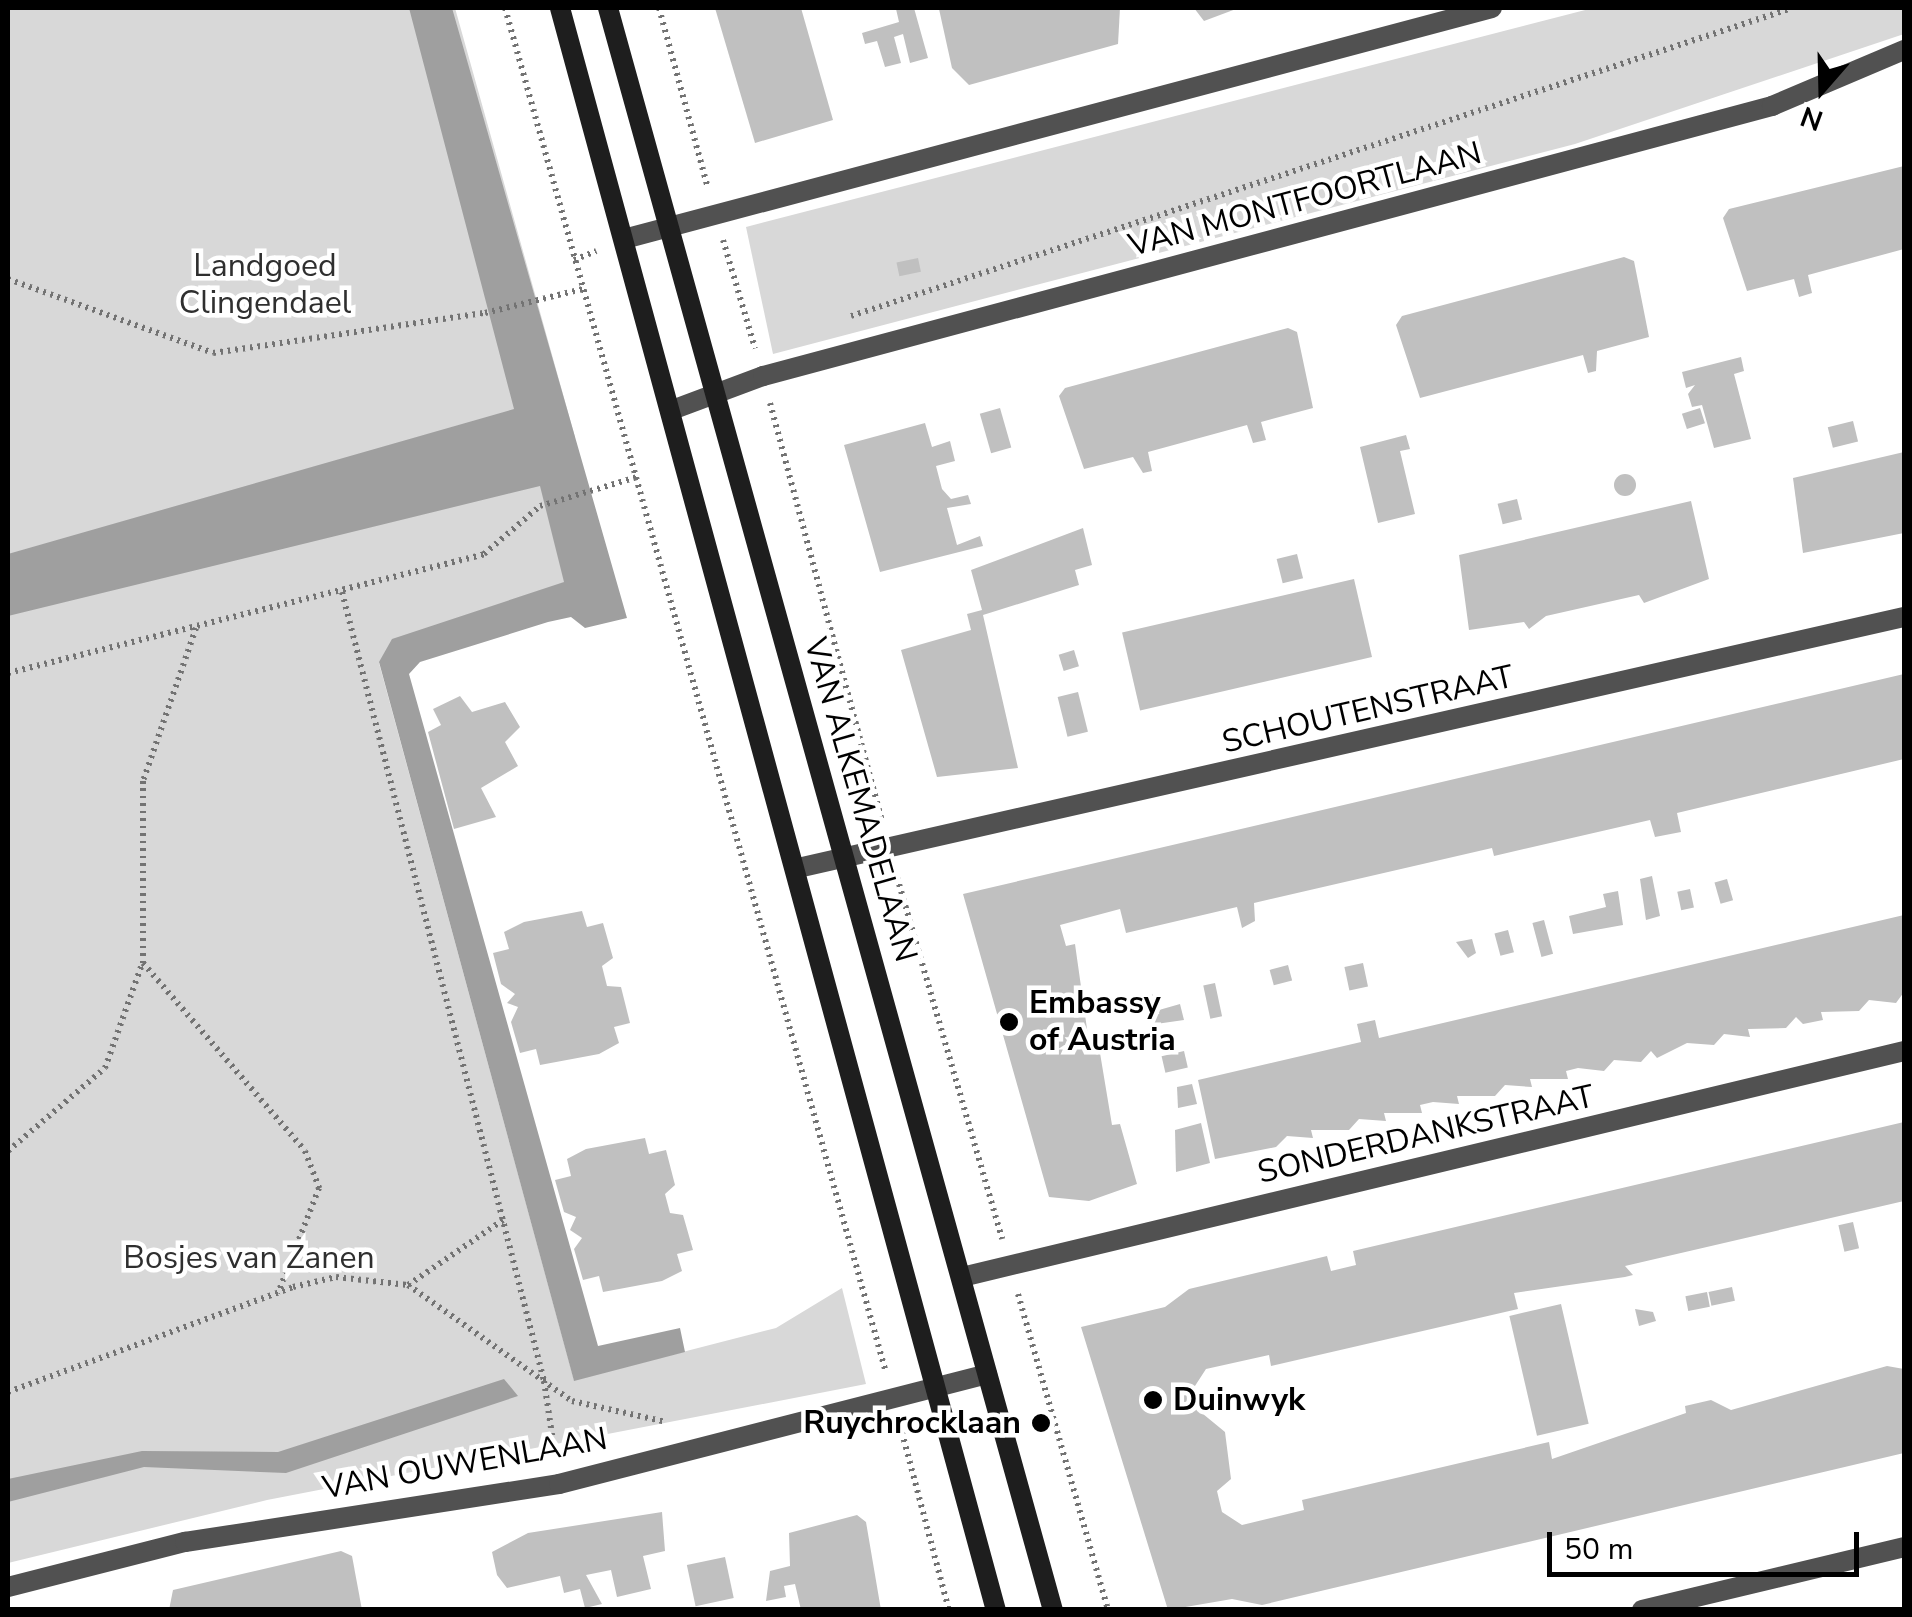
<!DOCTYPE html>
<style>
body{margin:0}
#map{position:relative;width:1912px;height:1617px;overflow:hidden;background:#fff;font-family:"Nunito Sans",sans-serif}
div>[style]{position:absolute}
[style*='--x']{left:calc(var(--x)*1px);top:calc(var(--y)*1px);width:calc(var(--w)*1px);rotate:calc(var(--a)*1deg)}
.green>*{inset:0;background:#d8d8d8}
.water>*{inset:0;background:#9f9f9f}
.building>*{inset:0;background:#c0c0c0;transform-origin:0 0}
.round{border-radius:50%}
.path>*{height:6px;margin-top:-3px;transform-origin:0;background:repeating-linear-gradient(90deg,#737373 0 2.5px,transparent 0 7.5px)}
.street>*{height:20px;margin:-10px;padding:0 10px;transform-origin:10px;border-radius:10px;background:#515151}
.secondary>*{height:20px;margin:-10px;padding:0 10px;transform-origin:10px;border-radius:10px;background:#1e1e1e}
.dots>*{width:28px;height:28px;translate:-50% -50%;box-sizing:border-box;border:5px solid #fff;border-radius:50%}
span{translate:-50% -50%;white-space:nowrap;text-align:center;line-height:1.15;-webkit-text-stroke:9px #fff;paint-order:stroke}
.street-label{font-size:32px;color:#000}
.park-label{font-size:32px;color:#2f2f2f}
.poi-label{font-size:32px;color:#000;font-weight:700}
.left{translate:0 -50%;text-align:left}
.right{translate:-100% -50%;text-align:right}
.frame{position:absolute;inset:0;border:10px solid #000;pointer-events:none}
.north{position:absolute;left:1772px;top:40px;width:100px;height:100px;-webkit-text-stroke:8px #fff;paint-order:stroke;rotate:200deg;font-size:28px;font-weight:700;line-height:40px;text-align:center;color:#000}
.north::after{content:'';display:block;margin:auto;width:35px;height:45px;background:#000;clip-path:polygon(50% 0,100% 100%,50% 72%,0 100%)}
.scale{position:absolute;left:1547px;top:1532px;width:312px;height:45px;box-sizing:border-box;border:5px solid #000;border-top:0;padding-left:12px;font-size:30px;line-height:35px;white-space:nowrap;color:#000;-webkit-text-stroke:8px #fff;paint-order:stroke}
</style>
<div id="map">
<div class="green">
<div style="clip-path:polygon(8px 8px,455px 8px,575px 437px,557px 549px,565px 582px,379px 663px,574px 1380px,776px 1328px,842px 1288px,866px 1384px,267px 1500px,8px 1563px)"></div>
<div style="clip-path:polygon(1593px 8px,1904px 8px,1904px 34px,1575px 144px,773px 354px,746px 227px)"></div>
</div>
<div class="water">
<div style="clip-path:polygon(409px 8px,452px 8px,627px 618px,585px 628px,571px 617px,548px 622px,420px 662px,409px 674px,598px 1346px,680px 1328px,685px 1352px,574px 1381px,379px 662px,392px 639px,564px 582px,540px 486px,8px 616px,8px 554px,514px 409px)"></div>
<div style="clip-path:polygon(504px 1379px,518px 1396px,286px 1473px,144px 1467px,8px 1502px,8px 1479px,142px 1451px,278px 1452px)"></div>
</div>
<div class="building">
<div style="clip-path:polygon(715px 8px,801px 8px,833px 120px,755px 143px)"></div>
<div style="clip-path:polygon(914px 8px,928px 58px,910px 63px,903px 34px,894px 37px,901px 63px,885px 67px,877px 41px,865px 44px,862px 33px,899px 22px,896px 9px)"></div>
<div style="clip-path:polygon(1120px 8px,1118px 44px,969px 85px,952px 68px,939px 9px)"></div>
<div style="clip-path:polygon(1194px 8px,1236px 8px,1236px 9px,1204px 21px)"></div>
<div style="clip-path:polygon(1904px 166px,1904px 249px,1808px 275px,1812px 293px,1799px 297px,1794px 279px,1747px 291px,1723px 218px,1729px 209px)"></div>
<div style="clip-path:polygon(1624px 257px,1634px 261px,1649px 337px,1597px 351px,1596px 371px,1588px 373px,1583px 355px,1420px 398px,1396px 325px,1402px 316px)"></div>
<div style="left:918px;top:258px;width:14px;height:22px;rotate:78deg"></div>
<div style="clip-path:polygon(1288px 328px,1297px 332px,1313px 408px,1261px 422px,1266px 440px,1253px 443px,1247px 425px,1148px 452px,1152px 471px,1143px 473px,1133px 457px,1084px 469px,1059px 396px,1065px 388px)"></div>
<div style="clip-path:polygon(1741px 357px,1744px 371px,1734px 374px,1751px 439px,1714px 448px,1702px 405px,1692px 407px,1688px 394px,1695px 385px,1686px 388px,1682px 372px)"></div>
<div style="left:1000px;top:408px;width:41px;height:21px;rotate:74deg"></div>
<div style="left:1700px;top:408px;width:16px;height:19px;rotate:72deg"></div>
<div style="left:1853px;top:421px;width:21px;height:26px;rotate:76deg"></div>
<div style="clip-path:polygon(925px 423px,932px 447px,950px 441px,955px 461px,936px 466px,942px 489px,951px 499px,968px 495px,971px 504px,947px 508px,957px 545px,980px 536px,983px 546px,880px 572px,844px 445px)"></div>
<div style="clip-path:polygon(1406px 435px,1410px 449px,1400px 451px,1415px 514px,1378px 523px,1360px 447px)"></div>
<div style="clip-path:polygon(1904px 452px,1904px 533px,1803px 553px,1793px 478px)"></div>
<div class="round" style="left:1614px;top:474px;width:22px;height:22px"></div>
<div style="left:1517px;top:499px;width:21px;height:20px;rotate:76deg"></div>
<div style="clip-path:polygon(1691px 501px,1709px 579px,1644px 603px,1639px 595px,1546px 616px,1529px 629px,1524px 622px,1469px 630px,1459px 555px)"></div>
<div style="clip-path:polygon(1083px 528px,1092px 565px,1075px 570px,1079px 585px,983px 615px,1018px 768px,937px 777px,901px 650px,971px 630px,967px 614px,982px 610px,971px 570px)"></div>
<div style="left:1297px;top:554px;width:25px;height:21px;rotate:76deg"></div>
<div style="left:1354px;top:579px;width:80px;height:238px;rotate:77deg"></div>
<div style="left:1074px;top:650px;width:17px;height:16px;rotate:73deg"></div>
<div style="clip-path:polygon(1904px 674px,1904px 759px,1677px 813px,1681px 832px,1655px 837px,1650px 820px,1494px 856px,1492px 848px,1254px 903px,1255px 921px,1242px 928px,1237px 907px,1126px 933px,1120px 909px,1060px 925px,1066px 946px,1075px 944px,1089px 1043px,1100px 1053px,1112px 1125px,1120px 1124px,1137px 1184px,1089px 1201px,1049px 1197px,963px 894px)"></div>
<div style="left:1078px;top:692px;width:41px;height:21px;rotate:76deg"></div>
<div style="clip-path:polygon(460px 696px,472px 712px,505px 702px,520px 727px,505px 742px,518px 766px,481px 788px,496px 817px,454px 829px,428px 732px,441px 725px,433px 709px)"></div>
<div style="clip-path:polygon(1652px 876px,1660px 916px,1646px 920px,1640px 879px)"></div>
<div style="left:1727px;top:879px;width:22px;height:13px;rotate:74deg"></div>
<div style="left:1690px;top:889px;width:19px;height:13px;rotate:78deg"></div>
<div style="clip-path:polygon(1618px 891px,1623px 925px,1573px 934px,1569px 916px,1606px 907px,1603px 894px)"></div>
<div style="clip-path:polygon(582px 911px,587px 927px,603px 923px,613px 958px,602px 966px,607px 986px,621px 987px,630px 1023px,614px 1027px,619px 1043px,599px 1054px,540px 1065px,536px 1049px,520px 1053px,511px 1022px,518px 1007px,507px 1003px,515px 994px,501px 984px,493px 953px,509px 949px,504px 932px,524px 922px)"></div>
<div style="clip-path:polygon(1904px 915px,1904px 992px,1896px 1003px,1869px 1000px,1859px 1011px,1821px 1012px,1823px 1020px,1803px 1024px,1796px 1017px,1786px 1028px,1748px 1029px,1750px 1037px,1724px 1034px,1714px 1045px,1687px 1043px,1657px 1058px,1651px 1051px,1641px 1062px,1614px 1060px,1604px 1071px,1578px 1068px,1566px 1071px,1568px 1079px,1530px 1079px,1532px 1087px,1505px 1085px,1495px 1096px,1457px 1096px,1459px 1104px,1433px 1102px,1420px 1105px,1422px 1113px,1384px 1113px,1386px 1121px,1359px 1119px,1349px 1130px,1311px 1130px,1313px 1138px,1287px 1136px,1276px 1147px,1215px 1159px,1198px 1080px,1361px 1042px,1357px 1024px,1375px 1020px,1379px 1038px)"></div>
<div style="left:1544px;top:920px;width:35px;height:12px;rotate:75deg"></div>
<div style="left:1508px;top:930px;width:23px;height:14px;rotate:75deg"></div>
<div style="clip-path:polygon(1472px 939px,1476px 953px,1468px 958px,1456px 942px)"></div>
<div style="left:1363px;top:963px;width:24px;height:19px;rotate:78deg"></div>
<div style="left:1288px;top:965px;width:16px;height:19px;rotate:75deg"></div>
<div style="left:1215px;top:983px;width:34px;height:12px;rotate:78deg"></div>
<div style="clip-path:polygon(1155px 994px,1159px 1010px,1180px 1004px,1184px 1020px,1149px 1025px,1142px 997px)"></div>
<div style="left:1184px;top:1051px;width:17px;height:23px;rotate:77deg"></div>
<div style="clip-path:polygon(1192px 1084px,1197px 1104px,1178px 1108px,1177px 1087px)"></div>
<div style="clip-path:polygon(1904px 1122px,1904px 1201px,1625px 1266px,1633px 1275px,1625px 1277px,1514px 1293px,1518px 1309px,1271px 1366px,1269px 1355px,1206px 1369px,1193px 1389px,1197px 1409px,1225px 1432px,1231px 1479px,1217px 1491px,1222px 1512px,1242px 1525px,1304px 1510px,1302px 1500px,1549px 1442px,1552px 1459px,1686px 1413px,1685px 1406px,1711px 1400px,1731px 1410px,1887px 1366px,1904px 1369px,1904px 1453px,1262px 1605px,1232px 1599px,1168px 1610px,1081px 1327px,1165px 1307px,1189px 1289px,1327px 1256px,1331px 1271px,1356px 1265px,1353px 1251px)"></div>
<div style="clip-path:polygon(1201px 1123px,1210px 1163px,1176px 1172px,1175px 1130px)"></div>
<div style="clip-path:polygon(645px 1138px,649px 1154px,666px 1150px,675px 1185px,665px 1194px,670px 1213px,683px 1215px,693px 1250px,677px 1254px,682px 1271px,662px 1281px,603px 1292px,599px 1276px,583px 1280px,574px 1249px,582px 1238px,570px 1230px,576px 1217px,564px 1212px,555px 1180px,571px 1176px,567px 1159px,586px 1149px)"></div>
<div style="left:1853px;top:1222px;width:27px;height:15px;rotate:77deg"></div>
<div style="left:1732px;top:1287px;width:14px;height:24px;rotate:78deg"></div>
<div style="left:1707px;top:1292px;width:15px;height:22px;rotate:79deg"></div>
<div style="left:1561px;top:1304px;width:123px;height:53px;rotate:77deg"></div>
<div style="clip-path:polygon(1635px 1309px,1653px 1312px,1656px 1321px,1639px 1326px)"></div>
<div style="clip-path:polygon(662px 1512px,665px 1551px,643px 1556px,651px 1589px,617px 1597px,611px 1570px,586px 1575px,602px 1604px,585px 1608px,580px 1589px,564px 1593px,560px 1576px,507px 1588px,497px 1575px,492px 1552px,528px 1533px)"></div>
<div style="clip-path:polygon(857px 1515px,866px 1522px,881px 1610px,801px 1610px,795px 1584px,784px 1586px,786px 1597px,766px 1601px,770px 1571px,790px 1566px,789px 1533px)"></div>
<div style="clip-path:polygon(341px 1551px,352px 1556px,362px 1610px,169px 1610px,173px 1590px)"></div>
<div style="left:725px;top:1557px;width:42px;height:39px;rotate:78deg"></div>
</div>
<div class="path">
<div style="--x:505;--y:8;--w:1413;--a:74.4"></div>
<div style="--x:659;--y:8;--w:183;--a:74.8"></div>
<div style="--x:723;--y:240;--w:113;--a:73.5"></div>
<div style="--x:574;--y:260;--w:24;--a:-22"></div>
<div style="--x:8;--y:279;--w:218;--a:19.8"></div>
<div style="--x:213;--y:353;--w:275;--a:-8.4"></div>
<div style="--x:485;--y:313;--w:101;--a:-13.8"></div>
<div style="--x:851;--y:316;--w:990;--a:-18.12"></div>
<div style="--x:770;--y:403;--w:433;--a:75"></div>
<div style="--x:342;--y:592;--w:814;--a:75.64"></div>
<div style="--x:544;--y:1381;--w:75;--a:81.5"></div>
<div style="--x:196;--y:628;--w:162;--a:109.1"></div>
<div style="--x:143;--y:781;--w:182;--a:90"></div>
<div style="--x:143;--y:963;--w:248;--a:49.2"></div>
<div style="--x:305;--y:1151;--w:40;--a:69"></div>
<div style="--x:319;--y:1188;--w:113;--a:111.3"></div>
<div style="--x:8;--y:673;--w:491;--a:-14"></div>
<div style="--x:484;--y:554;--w:74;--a:-40.6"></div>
<div style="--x:540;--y:506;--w:101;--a:-16.6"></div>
<div style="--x:897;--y:877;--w:377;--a:73.8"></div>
<div style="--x:8;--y:1151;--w:128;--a:-40.6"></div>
<div style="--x:105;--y:1068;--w:110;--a:-70.4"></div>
<div style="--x:503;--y:1220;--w:115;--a:145.6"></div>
<div style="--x:408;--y:1285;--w:201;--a:35.3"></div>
<div style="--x:572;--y:1401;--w:96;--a:12.6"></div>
<div style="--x:1018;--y:1294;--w:329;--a:74.1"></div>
<div style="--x:8;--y:1392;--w:304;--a:-20.2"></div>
<div style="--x:293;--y:1287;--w:44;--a:-13.1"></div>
<div style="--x:336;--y:1277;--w:72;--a:6.3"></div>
<div style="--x:900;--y:1425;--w:191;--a:75.2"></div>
</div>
<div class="street">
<div style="--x:624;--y:239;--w:898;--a:-14.9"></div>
<div style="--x:672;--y:410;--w:97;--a:-20.5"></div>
<div style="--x:763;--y:376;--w:1045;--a:-14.98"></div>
<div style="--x:1772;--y:106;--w:143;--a:-23"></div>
<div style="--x:798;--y:868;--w:1134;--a:-12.79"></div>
<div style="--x:962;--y:1277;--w:969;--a:-13.49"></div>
<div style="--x:8;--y:1587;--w:183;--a:-14.3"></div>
<div style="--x:185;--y:1542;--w:378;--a:-8.8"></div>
<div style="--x:559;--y:1484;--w:442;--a:-14.4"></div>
<div style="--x:1642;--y:1610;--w:269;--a:-13.5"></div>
</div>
<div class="secondary">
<div style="--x:560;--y:8;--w:1660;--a:74.78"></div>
<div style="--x:608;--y:8;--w:1663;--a:74.48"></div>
</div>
<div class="dots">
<div style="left:1009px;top:1022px;background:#000"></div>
<div style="left:1153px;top:1400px;background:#000"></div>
<div style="left:1041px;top:1423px;background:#000"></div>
</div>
<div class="street-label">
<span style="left:1305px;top:200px;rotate:-15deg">VAN MONTFOORTLAAN</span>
<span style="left:1368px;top:710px;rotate:-13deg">SCHOUTENSTRAAT</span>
<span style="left:860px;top:800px;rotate:74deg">VAN ALKEMADELAAN</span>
<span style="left:1426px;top:1135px;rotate:-13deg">SONDERDANKSTRAAT</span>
<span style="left:465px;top:1464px;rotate:-10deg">VAN OUWENLAAN</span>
</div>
<div class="park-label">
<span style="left:265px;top:285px">Landgoed<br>Clingendael</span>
<span style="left:249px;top:1258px">Bosjes van Zanen</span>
</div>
<div class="poi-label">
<span class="left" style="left:1029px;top:1022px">Embassy<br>of Austria</span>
<span class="left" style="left:1173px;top:1400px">Duinwyk</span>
<span class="right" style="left:1021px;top:1423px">Ruychrocklaan</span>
</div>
<div class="frame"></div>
<div class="north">N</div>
<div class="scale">50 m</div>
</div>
